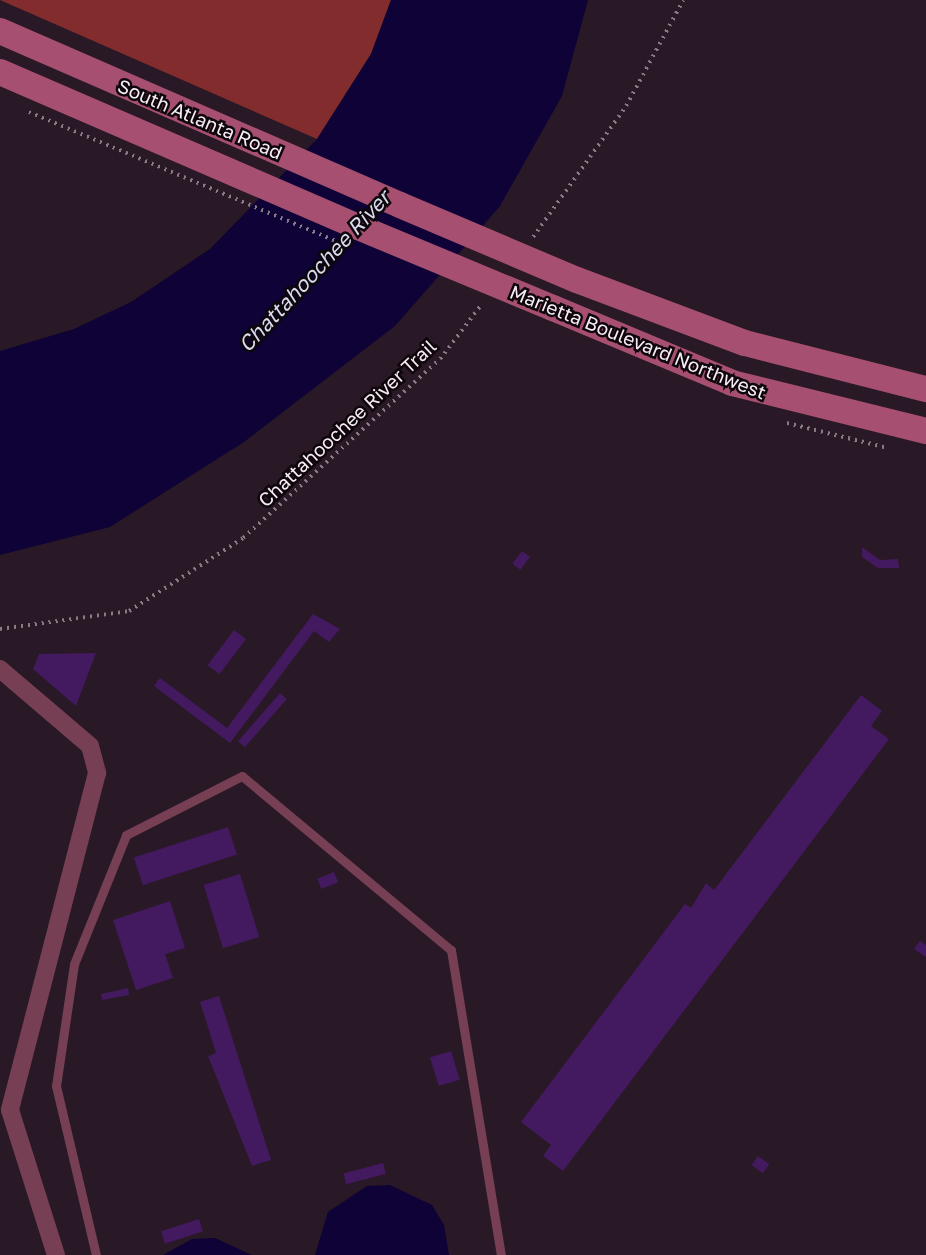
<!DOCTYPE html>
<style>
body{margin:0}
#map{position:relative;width:926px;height:1255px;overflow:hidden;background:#291826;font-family:"Golos Text",sans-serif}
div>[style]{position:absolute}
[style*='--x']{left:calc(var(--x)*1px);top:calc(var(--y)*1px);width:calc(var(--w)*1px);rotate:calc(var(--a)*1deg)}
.forest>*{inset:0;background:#822c2d}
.water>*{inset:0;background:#0e0236}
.building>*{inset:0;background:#431a5f;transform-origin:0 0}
.path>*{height:3.5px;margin-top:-1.75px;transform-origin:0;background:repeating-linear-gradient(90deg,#897a86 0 2px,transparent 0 7px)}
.lane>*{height:9px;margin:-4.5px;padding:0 4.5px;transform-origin:4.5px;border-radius:4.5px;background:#763f53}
.street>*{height:18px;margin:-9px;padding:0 9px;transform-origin:9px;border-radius:9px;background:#763f53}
.secondary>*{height:26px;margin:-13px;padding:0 13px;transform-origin:13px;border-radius:13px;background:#a74f70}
.path-bridge>*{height:3.5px;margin-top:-1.75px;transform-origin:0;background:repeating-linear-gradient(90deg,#897a86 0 2px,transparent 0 7px)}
.secondary-bridge>*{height:26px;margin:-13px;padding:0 13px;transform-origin:13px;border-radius:13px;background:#a74f70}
span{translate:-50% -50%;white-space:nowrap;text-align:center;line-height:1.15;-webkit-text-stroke:5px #0d060b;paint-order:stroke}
.street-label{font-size:19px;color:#f8ebf5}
.water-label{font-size:21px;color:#d9daf0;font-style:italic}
</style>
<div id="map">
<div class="forest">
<div style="clip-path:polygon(0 0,391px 0,371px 54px,317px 139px)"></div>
</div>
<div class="water">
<div style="clip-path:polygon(391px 0,588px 0,562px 96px,500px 206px,395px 326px,244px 442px,110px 527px,0 555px,0 351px,74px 329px,131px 302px,210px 249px,317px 139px,371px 54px)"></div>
<div style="clip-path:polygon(390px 1185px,432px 1205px,444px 1225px,449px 1255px,315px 1255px,328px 1212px,367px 1186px)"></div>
<div style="clip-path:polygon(215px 1238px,252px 1255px,163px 1255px,192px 1239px)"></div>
</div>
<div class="building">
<div style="clip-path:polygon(862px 547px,880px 560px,898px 559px,899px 568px,878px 568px,862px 557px)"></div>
<div style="left:522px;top:551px;width:10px;height:16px;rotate:37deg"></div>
<div style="clip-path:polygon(313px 614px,340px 629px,329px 642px,314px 631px,230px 743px,154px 686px,160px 678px,227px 728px)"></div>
<div style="left:234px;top:630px;width:15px;height:44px;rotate:37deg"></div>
<div style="clip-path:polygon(96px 653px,76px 706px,33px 669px,39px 654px)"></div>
<div style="left:280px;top:693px;width:9px;height:64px;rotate:41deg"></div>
<div style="clip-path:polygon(861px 695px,882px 711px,871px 726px,889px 739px,563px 1171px,543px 1156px,551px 1145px,521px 1122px,685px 904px,691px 908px,706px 883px,714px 890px)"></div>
<div style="left:228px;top:827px;width:29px;height:99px;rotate:72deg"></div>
<div style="left:334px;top:872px;width:11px;height:18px;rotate:68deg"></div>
<div style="left:240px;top:874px;width:66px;height:38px;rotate:73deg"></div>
<div style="clip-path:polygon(170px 901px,185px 948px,165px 954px,173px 978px,136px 990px,113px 920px)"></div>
<div style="clip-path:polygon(920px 941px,926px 945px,926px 957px,914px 949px)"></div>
<div style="clip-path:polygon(128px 988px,129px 995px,102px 1000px,101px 994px)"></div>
<div style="clip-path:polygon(219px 996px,271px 1160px,252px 1166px,208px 1056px,216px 1053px,200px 1002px)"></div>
<div style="left:451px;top:1051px;width:30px;height:22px;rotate:73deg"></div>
<div style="left:758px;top:1156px;width:14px;height:11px;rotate:36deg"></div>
<div style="left:383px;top:1163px;width:11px;height:41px;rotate:75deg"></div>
<div style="left:199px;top:1219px;width:13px;height:40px;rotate:72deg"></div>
</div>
<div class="path">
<div style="--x:533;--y:237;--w:161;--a:-54.6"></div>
<div style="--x:626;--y:106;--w:120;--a:-61.7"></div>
<div style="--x:787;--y:423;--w:104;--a:13.9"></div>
<div style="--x:0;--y:629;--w:130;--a:-7.9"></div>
<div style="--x:129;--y:611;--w:135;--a:-32.6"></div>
<div style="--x:243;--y:538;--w:266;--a:-42.3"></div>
<div style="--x:440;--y:359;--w:68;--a:-52.8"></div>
</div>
<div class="lane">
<div style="--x:96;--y:1255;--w:174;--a:-103.3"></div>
<div style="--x:56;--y:1086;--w:123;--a:-81.6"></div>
<div style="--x:74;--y:964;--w:139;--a:-68"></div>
<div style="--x:126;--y:835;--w:130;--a:-27"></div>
<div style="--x:242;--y:776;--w:272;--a:39.8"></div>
<div style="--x:451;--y:950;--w:309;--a:80.7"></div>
</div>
<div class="street">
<div style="--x:0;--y:669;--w:118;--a:40.5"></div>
<div style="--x:90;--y:746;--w:28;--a:75"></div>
<div style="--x:97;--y:773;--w:348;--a:104.5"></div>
<div style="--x:10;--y:1110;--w:152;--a:72.4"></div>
</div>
<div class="secondary">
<div style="--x:0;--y:31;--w:436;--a:23.5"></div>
<div style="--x:0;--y:72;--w:390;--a:23.4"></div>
<div style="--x:577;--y:280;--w:179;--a:20.6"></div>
<div style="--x:745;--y:343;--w:187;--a:14.3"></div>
<div style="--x:553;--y:308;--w:194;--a:22.7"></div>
<div style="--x:732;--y:383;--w:200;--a:13.9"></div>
</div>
<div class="path-bridge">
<div style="--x:29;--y:112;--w:337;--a:22.8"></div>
</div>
<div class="secondary-bridge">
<div style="--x:400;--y:205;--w:192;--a:23"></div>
<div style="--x:358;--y:227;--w:211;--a:22.6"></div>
</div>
<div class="street-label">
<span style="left:200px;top:119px;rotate:23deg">South Atlanta Road</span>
<span style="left:638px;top:342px;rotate:22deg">Marietta Boulevard Northwest</span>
<span style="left:347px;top:423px;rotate:-43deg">Chattahoochee River Trail</span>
</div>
<div class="water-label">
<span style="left:314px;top:271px;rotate:-47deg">Chattahoochee River</span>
</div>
</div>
